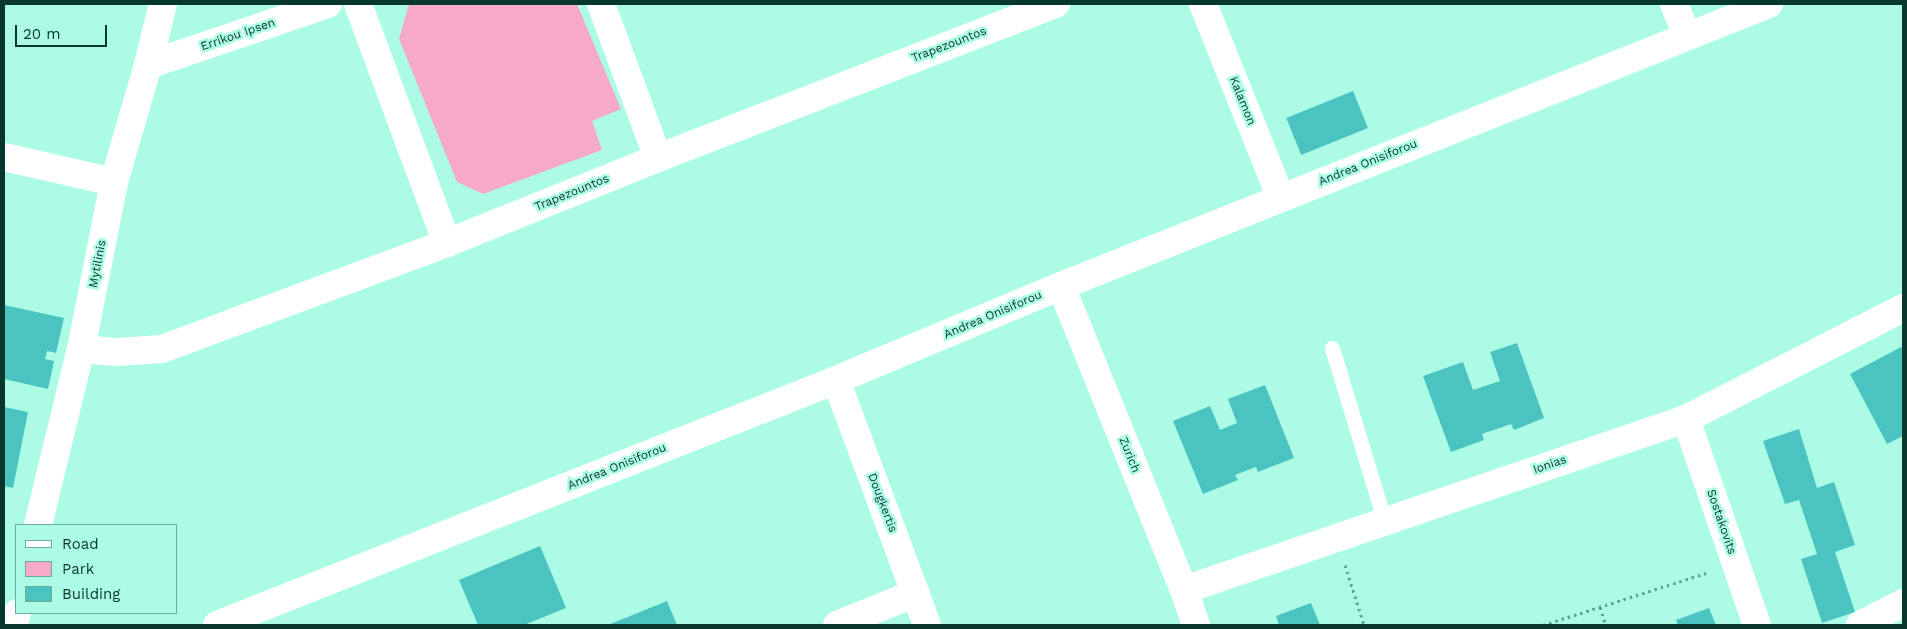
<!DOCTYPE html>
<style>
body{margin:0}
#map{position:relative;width:1907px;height:629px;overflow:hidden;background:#acfce5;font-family:"Work Sans",sans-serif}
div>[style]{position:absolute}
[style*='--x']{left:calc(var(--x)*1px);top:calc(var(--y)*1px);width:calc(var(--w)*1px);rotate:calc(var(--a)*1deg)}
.green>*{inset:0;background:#f6aac8}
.building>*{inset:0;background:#4bc3c1;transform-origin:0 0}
.path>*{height:3px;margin-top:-1.5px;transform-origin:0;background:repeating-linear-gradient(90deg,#61a291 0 2.5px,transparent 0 6.5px)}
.service>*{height:15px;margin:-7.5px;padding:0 7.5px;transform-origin:7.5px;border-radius:7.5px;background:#fff}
.minor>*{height:28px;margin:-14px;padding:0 14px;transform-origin:14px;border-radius:14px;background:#fff}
span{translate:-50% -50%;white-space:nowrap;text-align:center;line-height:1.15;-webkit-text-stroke:5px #acfce5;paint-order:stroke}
.street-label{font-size:12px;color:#08372d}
.frame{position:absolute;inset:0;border:5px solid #08372d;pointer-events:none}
.legend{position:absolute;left:15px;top:524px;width:162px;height:90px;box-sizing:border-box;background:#acfce5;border:1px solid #6aad9b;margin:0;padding:6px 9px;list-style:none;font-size:15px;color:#08372d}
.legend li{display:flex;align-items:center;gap:10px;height:25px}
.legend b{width:25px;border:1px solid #6aad9b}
.scale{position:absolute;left:15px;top:25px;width:92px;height:22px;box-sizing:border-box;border:2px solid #08372d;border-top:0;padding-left:6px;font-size:15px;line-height:18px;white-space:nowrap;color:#08372d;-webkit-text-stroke:4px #acfce5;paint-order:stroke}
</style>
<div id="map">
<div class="green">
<div style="clip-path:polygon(409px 4px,577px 4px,621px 109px,592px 121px,602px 150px,483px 194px,457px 182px,399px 39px)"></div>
</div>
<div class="building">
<div style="left:1353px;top:91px;width:40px;height:72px;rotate:68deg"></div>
<div style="clip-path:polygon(4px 305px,64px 318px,56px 353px,47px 351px,45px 359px,54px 361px,48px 389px,4px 379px)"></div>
<div style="clip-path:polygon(1517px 343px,1544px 418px,1514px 430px,1511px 424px,1482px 434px,1484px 440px,1451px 452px,1423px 376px,1463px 362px,1473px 390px,1500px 381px,1490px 352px)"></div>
<div style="clip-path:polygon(1903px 346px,1903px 436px,1887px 444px,1850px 374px)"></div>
<div style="clip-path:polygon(1265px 385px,1294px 458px,1258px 472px,1256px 467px,1235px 475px,1238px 480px,1203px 494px,1173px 421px,1210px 406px,1220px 430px,1237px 423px,1228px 399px)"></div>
<div style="clip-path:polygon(4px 407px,28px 412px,13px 488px,4px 486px)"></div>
<div style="clip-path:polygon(1799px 429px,1817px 488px,1834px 482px,1855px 545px,1835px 552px,1855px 612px,1822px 623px,1801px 559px,1817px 554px,1799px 500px,1785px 504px,1763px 441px)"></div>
<div style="clip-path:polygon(540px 546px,566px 608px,524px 625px,478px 625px,459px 580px)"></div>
<div style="clip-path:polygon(667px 601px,677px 625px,608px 625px)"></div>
<div style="clip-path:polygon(1311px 603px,1320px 625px,1279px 625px,1276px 616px)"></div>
<div style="clip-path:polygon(1709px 608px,1716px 625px,1678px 625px,1676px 620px)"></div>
</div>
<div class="path">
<div style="--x:1345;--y:565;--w:63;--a:72.4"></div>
<div style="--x:1600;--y:607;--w:19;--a:72"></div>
<div style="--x:1543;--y:625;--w:174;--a:-17.7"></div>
</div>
<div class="service">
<div style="--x:1332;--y:348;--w:182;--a:73.1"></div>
</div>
<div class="minor">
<div style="--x:358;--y:4;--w:255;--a:69.6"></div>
<div style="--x:601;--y:4;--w:164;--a:69.7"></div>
<div style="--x:1203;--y:4;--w:209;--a:68.1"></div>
<div style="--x:1674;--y:4;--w:35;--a:68"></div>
<div style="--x:148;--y:65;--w:190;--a:-18.7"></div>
<div style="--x:4;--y:157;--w:113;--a:12.8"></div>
<div style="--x:1061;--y:286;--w:328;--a:68"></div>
<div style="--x:1184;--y:590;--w:37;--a:71"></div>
<div style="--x:81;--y:349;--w:35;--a:5"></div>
<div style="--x:116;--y:352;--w:46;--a:-3.7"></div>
<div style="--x:162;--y:349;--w:304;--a:-20.4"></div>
<div style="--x:447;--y:243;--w:227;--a:-21.9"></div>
<div style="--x:658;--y:158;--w:427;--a:-21.2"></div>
<div style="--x:836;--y:380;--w:261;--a:69.6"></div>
<div style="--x:1686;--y:419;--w:218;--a:71"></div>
<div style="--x:38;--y:525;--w:181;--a:-76.3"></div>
<div style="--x:81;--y:349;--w:170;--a:-78.8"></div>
<div style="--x:114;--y:182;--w:122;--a:-73.8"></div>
<div style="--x:148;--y:65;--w:63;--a:-76.2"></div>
<div style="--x:1184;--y:590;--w:530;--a:-18.81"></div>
<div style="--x:1686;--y:419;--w:244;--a:-27.1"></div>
<div style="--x:14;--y:625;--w:12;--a:-76"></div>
<div style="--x:217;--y:625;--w:666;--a:-21.59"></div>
<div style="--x:836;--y:380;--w:244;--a:-22.7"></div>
<div style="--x:1061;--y:286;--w:762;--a:-21.72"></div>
<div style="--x:837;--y:625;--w:85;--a:-22.1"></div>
<div style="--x:1860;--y:625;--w:48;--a:-27.1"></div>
</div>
<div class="street-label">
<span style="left:238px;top:35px;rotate:-19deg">Errikou Ipsen</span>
<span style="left:949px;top:45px;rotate:-21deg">Trapezountos</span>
<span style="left:1242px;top:101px;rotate:68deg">Kalamon</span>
<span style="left:1368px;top:163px;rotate:-22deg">Andrea Onisiforou</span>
<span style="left:572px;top:193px;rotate:-22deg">Trapezountos</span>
<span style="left:98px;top:264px;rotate:-79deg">Mytilinis</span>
<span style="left:993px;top:315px;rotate:-23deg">Andrea Onisiforou</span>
<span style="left:1129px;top:455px;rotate:68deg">Zurich</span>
<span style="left:1550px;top:465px;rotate:-19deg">Ionias</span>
<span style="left:617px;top:467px;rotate:-22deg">Andrea Onisiforou</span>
<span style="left:882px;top:503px;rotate:69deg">Dougkertis</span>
<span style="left:1721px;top:522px;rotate:71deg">Sostakovits</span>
</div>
<div class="frame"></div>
<ul class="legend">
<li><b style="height:6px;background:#fff"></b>Road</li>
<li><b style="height:14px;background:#f6aac8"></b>Park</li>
<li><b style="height:14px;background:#4bc3c1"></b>Building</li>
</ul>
<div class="scale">20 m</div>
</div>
